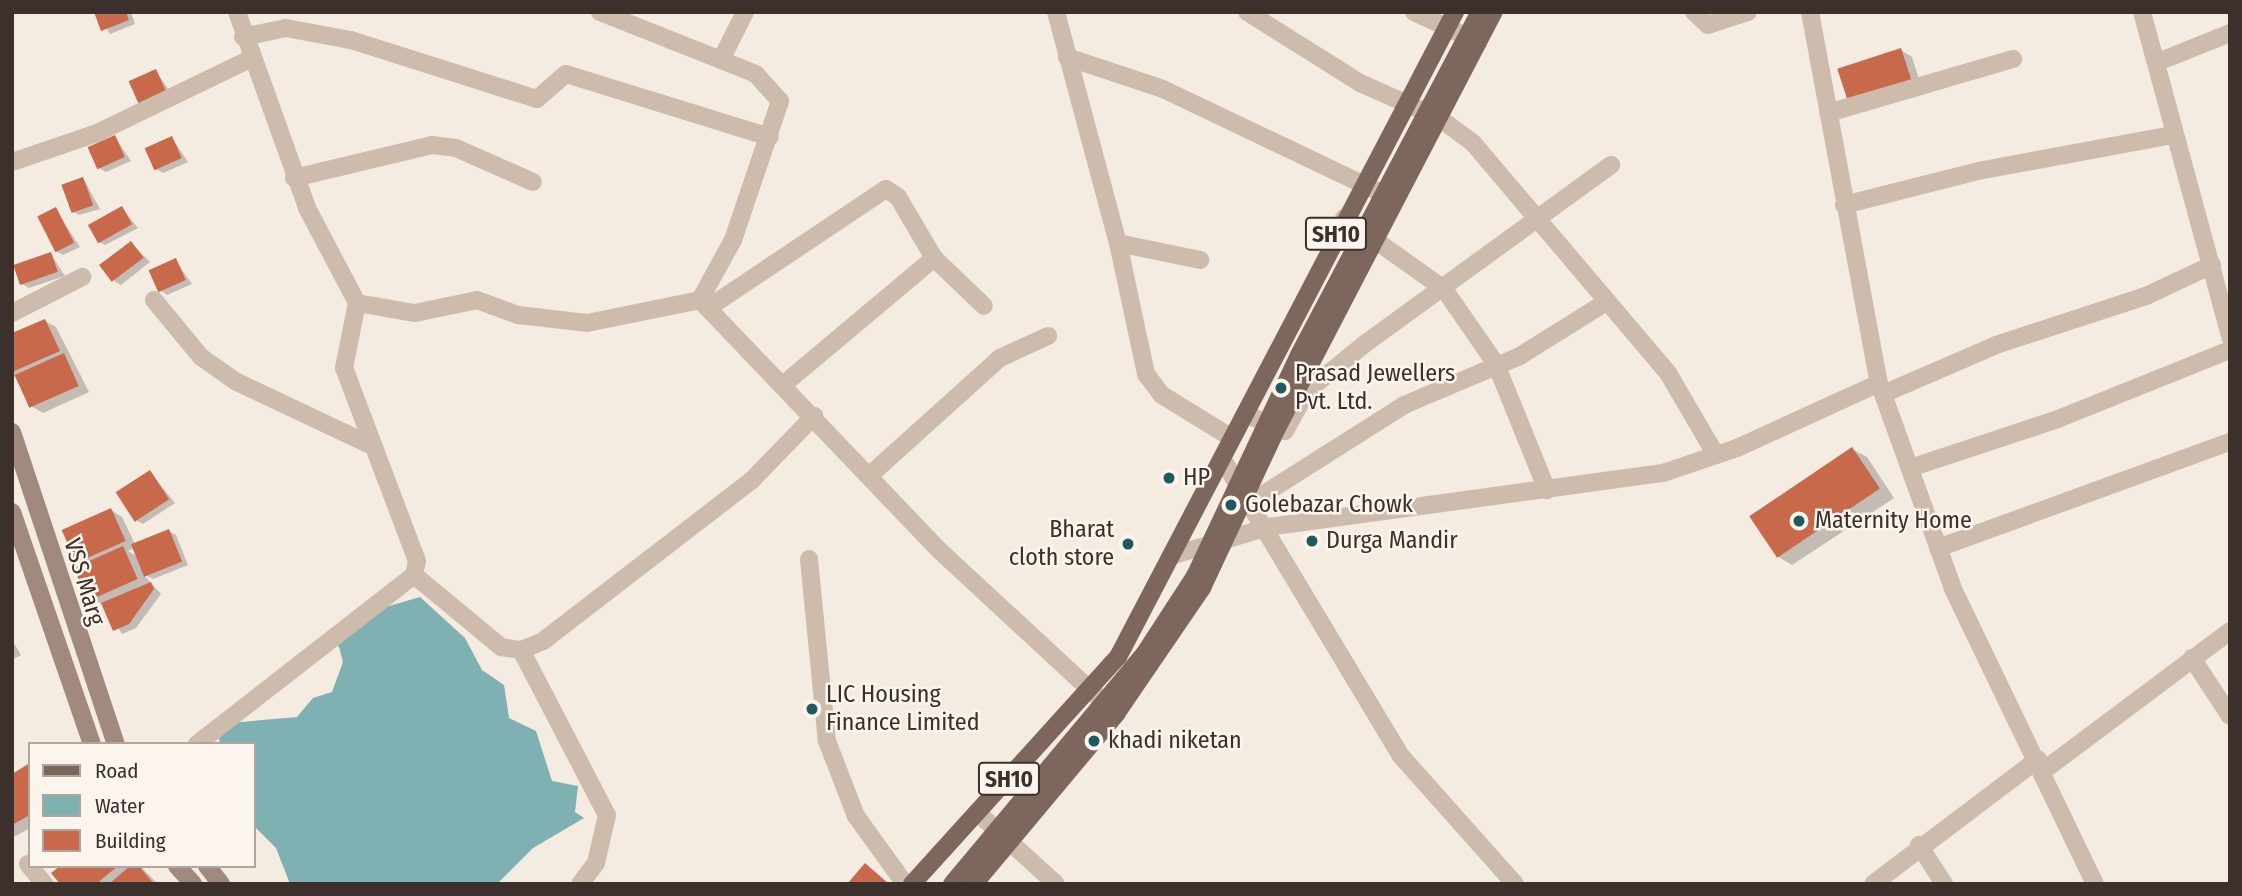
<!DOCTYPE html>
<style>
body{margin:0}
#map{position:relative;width:2242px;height:896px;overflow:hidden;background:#f4ebe1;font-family:"Fira Sans Condensed",sans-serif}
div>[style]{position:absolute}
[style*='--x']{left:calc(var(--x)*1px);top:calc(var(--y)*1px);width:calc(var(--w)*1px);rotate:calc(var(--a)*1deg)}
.water>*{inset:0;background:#7fb0b2}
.shadow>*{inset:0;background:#0003}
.building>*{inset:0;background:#c8694b;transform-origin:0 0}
.street>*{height:18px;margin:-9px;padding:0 9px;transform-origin:9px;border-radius:9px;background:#cdbbac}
.secondary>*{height:18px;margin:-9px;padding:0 9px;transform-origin:9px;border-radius:9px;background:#a18a7d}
.primary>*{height:18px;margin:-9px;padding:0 9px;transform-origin:9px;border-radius:9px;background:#7d675c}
.primary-bridge>*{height:18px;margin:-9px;padding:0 9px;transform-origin:9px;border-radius:9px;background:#7d675c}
.dots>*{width:19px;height:19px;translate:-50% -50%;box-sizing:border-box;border:4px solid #fbf5ee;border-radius:50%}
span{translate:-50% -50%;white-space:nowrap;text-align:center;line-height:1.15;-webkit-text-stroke:5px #fbf5ee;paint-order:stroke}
.shield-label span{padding:2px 5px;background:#fbf5ee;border:2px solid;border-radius:5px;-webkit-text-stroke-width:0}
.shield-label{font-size:23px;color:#3b302b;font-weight:700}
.poi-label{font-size:24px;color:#3b302b}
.left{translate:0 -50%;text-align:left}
.right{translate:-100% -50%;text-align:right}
.street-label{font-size:24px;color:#3b302b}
.frame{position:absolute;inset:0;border:14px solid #3b302b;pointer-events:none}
.legend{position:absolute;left:28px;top:742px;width:228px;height:126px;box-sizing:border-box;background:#fbf5ee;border:2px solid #aea6a0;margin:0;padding:9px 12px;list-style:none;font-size:21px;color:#3b302b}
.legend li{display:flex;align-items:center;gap:14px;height:35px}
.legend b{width:35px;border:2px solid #aea6a0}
</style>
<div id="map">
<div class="water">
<div style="clip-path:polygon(420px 597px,465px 638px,482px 670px,504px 685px,509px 718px,536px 731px,552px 781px,578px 786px,575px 812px,584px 818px,533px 848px,497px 884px,290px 884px,276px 848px,254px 826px,254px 744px,220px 744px,219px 737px,230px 723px,297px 717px,313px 698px,332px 692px,343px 662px,339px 647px,327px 641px,365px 613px)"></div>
</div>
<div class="shadow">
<div style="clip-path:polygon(96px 12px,131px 12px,135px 24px,110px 34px)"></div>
<div style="clip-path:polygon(1901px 50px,1912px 57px,1923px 92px,1861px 112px)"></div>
<div style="clip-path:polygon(156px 71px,172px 95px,147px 105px)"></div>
<div style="clip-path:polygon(115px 137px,131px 161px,106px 172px,99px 168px)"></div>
<div style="clip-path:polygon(172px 138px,188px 162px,163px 173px,156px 169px)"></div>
<div style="clip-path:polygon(83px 178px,100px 209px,79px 215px,72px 211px)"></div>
<div style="clip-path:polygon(122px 208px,138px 228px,105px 245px,98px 241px,89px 225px)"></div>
<div style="clip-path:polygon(55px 209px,80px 247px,63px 255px,56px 251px)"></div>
<div style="clip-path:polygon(131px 243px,150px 262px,121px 285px,114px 281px)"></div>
<div style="clip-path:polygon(51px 254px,65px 276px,29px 288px,22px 284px)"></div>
<div style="clip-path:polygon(175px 260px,192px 284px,167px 295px,160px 290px)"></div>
<div style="clip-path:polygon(45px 321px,56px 327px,89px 392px,43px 413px,31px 406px,12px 372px)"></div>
<div style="clip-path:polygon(1852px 449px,1867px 457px,1894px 498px,1792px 565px,1777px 556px)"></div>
<div style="clip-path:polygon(150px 472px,175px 503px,143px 524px,136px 520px)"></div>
<div style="clip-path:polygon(evenodd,111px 510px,122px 517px,135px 544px,169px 531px,176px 535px,188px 565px,153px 579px,143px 574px,161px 594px,136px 628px,122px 634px,104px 605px,91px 599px,85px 565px,78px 561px,111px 510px,134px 548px,138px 557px,128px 551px,134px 548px)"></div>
<div style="clip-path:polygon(12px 640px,21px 655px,12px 660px)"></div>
<div style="clip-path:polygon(30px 766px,30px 828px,12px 838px,12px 776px)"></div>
<div style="clip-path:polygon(63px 866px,140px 866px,158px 884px,62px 884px)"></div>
</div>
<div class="building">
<div style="clip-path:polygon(94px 12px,126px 12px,129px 20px,101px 31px)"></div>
<div style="left:1901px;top:48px;width:40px;height:67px;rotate:72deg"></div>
<div style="left:156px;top:69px;width:24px;height:30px;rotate:66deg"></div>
<div style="left:115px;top:135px;width:24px;height:30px;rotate:66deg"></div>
<div style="left:172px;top:136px;width:24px;height:30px;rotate:66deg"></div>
<div style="left:83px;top:177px;width:30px;height:23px;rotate:70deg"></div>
<div style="left:122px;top:206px;width:21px;height:39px;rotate:61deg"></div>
<div style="left:56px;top:207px;width:40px;height:21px;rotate:63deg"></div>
<div style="left:131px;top:241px;width:21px;height:40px;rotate:53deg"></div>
<div style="left:51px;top:252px;width:21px;height:40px;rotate:71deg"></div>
<div style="left:176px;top:258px;width:24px;height:30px;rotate:66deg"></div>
<div style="clip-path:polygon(45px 319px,60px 351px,12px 372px,12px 333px)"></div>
<div style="left:64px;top:353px;width:36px;height:54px;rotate:66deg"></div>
<div style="left:1852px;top:447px;width:50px;height:124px;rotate:56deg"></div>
<div style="left:150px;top:470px;width:35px;height:41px;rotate:57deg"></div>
<div style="left:111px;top:508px;width:36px;height:54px;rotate:66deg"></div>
<div style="left:169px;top:529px;width:35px;height:41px;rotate:68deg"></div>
<div style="left:123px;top:546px;width:36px;height:54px;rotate:66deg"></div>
<div style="clip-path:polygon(151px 582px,154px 589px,129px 624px,113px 631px,101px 603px)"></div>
<div style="clip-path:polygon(30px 763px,30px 815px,12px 825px,12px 774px)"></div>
<div style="clip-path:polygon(865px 863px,889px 884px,847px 884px)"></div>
<div style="clip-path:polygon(60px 866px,118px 866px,96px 884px,60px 884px,51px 873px)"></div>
<div style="clip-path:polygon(130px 866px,139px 866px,154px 884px,109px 884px)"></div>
</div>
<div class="street">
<div style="--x:237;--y:12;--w:208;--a:70.3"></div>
<div style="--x:307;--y:208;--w:107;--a:62.2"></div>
<div style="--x:357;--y:303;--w:59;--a:9.8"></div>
<div style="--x:415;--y:313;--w:63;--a:-11.8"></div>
<div style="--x:477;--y:300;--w:44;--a:20.1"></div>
<div style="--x:518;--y:315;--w:69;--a:6.6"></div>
<div style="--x:587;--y:323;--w:115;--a:-11.5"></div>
<div style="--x:700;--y:300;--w:68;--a:-61.2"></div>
<div style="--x:733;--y:240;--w:147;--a:-71.3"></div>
<div style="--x:780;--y:101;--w:36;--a:-132"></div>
<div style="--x:756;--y:74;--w:168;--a:-158.3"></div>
<div style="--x:1056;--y:12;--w:239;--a:75"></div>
<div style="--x:1118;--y:243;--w:134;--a:77.9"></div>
<div style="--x:1146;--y:374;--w:26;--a:53"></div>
<div style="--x:1162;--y:395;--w:82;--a:31.6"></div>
<div style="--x:1247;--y:12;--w:133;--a:32.1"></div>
<div style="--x:1360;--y:83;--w:86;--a:23.9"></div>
<div style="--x:1439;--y:118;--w:42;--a:36.3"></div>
<div style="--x:1473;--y:143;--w:302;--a:49.7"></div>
<div style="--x:1668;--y:373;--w:95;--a:59.7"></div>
<div style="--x:1414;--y:12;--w:71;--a:25.1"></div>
<div style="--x:1694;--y:12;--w:19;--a:43"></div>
<div style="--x:1708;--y:25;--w:42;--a:-18"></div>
<div style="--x:1810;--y:12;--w:377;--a:79.5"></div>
<div style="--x:1879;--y:383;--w:219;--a:70.2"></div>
<div style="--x:1953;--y:589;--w:327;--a:64.3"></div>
<div style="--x:2142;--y:12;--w:337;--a:74.8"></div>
<div style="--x:243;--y:37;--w:44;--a:-11.8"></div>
<div style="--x:286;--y:28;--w:66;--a:10.5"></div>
<div style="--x:351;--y:40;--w:195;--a:17.6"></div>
<div style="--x:537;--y:99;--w:38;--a:-41"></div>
<div style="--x:566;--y:74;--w:213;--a:17.2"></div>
<div style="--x:1067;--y:57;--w:101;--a:18.4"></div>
<div style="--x:1163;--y:89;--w:256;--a:25.5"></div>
<div style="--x:721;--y:60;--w:54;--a:-63.4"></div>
<div style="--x:2158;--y:62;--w:78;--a:-21.9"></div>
<div style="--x:1828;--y:113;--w:193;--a:-16.3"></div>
<div style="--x:12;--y:162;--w:90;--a:-18.8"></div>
<div style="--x:97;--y:133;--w:170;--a:-25.8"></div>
<div style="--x:294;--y:178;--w:142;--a:-13.4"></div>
<div style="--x:432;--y:145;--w:24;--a:7"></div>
<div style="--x:456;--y:148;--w:84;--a:23.8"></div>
<div style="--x:1844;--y:205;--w:138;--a:-14.2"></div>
<div style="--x:1978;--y:171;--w:197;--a:-10.5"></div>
<div style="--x:1344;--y:218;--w:123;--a:35.4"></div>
<div style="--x:1444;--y:289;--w:91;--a:55.3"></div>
<div style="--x:1496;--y:364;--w:136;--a:68"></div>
<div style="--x:1118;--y:243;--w:84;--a:11.7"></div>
<div style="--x:154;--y:300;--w:74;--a:50.5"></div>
<div style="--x:201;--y:357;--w:42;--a:35.2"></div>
<div style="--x:235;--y:381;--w:147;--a:25.3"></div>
<div style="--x:700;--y:300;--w:346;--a:46.3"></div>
<div style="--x:939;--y:550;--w:238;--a:42.8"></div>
<div style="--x:708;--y:308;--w:214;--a:-33.8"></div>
<div style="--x:886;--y:189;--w:14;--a:34"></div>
<div style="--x:898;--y:197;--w:71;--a:59.5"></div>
<div style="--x:934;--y:258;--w:69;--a:43.8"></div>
<div style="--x:12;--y:313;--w:79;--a:-27.2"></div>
<div style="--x:784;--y:384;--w:196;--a:-40"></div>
<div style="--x:1883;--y:394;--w:123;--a:-23.4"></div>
<div style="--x:1996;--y:345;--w:158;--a:-18.1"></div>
<div style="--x:2146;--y:296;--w:73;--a:-25.2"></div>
<div style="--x:1245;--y:414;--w:43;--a:23"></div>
<div style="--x:1285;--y:431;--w:46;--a:-61.2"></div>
<div style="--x:1307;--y:391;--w:76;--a:-39.1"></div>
<div style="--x:1366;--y:343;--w:303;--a:-36"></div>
<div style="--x:1223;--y:460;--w:345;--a:59"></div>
<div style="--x:1401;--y:756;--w:171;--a:48.3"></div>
<div style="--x:1910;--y:468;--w:156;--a:-18.3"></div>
<div style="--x:2058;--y:419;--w:185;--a:-21.9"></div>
<div style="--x:870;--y:475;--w:175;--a:-42"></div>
<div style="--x:1000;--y:358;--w:53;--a:-24.6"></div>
<div style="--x:1253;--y:501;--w:179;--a:-32.4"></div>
<div style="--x:1404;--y:405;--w:126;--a:-22.9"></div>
<div style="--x:1520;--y:356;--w:102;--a:-32.1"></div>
<div style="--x:1938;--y:548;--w:311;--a:-20"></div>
<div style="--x:1174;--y:555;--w:98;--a:-16.6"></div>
<div style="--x:1268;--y:527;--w:399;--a:-7.8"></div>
<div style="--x:1663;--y:473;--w:78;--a:-18.7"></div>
<div style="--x:1737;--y:448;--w:156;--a:-24.6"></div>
<div style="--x:809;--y:559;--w:183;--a:84.4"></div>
<div style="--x:827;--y:741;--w:80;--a:68.9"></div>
<div style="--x:856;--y:816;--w:84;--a:54.2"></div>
<div style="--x:414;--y:575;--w:113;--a:39.6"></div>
<div style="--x:501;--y:647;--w:20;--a:9"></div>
<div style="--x:521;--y:650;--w:24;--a:-22"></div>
<div style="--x:543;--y:641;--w:262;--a:-37.6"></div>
<div style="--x:751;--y:481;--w:91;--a:-45.9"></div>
<div style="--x:521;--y:650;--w:186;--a:62.5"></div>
<div style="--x:607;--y:815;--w:49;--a:102.9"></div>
<div style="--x:596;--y:863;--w:26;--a:127"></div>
<div style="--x:2192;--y:658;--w:69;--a:56.8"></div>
<div style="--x:197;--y:744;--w:275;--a:-37.9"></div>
<div style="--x:414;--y:575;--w:14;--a:-78"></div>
<div style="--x:417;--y:561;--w:206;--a:-110.7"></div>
<div style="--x:344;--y:368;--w:66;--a:-78.7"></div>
<div style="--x:2043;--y:771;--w:234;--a:-36.8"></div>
<div style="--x:978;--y:813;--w:105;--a:42.3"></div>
<div style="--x:1919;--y:845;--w:46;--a:57.3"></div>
<div style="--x:28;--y:864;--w:26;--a:51"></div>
<div style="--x:1873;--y:884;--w:207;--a:-37.1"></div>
</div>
<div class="secondary">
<div style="--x:12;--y:432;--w:329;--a:71.6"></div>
<div style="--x:12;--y:512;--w:245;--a:71"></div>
<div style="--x:177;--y:866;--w:24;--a:48"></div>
<div style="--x:207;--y:866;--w:23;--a:52"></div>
</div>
<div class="primary">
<div style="--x:912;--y:884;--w:307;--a:-47.8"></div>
<div style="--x:1118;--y:657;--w:728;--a:-62.41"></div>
<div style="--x:974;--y:884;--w:222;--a:-50.1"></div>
<div style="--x:1116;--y:714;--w:153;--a:-55.7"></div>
<div style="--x:1202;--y:588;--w:177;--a:-64.9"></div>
<div style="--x:1277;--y:428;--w:469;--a:-62.5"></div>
</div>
<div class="primary-bridge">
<div style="--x:952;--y:884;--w:301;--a:-50.1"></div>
<div style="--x:1145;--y:653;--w:92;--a:-57"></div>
<div style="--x:1195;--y:576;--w:244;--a:-64.8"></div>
<div style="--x:1299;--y:355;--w:388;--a:-62.2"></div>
</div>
<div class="dots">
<div style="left:1281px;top:388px;background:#1f5a5e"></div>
<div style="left:1169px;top:478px;background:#1f5a5e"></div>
<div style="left:1231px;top:505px;background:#1f5a5e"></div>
<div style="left:1799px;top:521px;background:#1f5a5e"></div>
<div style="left:1312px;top:541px;background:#1f5a5e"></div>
<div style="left:1128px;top:544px;background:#1f5a5e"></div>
<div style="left:812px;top:709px;background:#1f5a5e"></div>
<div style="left:1094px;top:741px;background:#1f5a5e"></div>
</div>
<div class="shield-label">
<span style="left:1336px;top:234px">SH10</span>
<span style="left:1009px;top:779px">SH10</span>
</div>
<div class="poi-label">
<span class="left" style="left:1295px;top:388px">Prasad Jewellers<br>Pvt. Ltd.</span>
<span class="left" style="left:1183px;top:478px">HP</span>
<span class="left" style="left:1245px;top:505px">Golebazar Chowk</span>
<span class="left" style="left:1815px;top:521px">Maternity Home</span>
<span class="right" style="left:1114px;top:544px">Bharat<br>cloth store</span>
<span class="left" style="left:1326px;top:541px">Durga Mandir</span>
<span class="left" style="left:826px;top:709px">LIC Housing<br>Finance Limited</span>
<span class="left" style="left:1108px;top:741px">khadi niketan</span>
</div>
<div class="street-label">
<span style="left:84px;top:582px;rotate:73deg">VSS Marg</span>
</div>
<div class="frame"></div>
<ul class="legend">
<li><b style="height:9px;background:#7d675c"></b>Road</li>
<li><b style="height:19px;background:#7fb0b2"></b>Water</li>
<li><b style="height:19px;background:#c8694b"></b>Building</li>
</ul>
</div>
